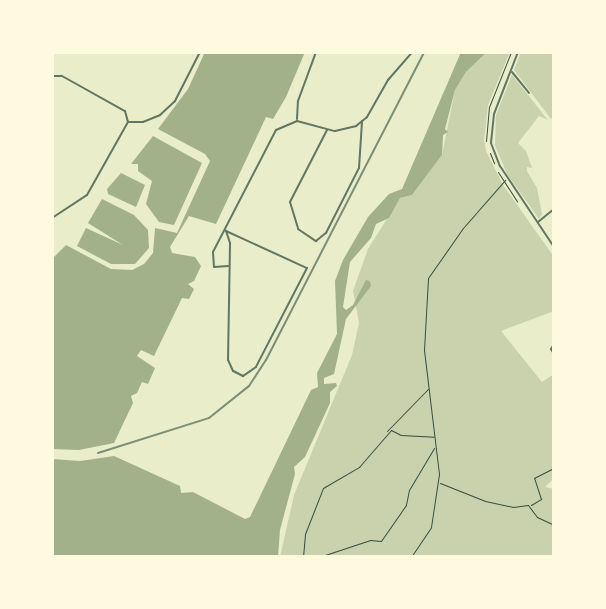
<!DOCTYPE html>
<style>
body{margin:0}
#map{position:relative;width:606px;height:609px;overflow:hidden;background:#e9edc9;font-family:Cabin,sans-serif}
div>[style]{position:absolute}
[style*='--x']{left:calc(var(--x)*1px);top:calc(var(--y)*1px);width:calc(var(--w)*1px);rotate:calc(var(--a)*1deg)}
.green>*{inset:0;background:#cad2ad}
.water>*{inset:0;background:#a3b18a}
.path>*{height:1px;margin:-0.5px;padding:0 0.5px;transform-origin:0.5px;border-radius:0.5px;background:#344e41}
.minor>*{height:2px;margin:-1px;padding:0 1px;transform-origin:1px;border-radius:1px;background:#617663}
.rail>*{height:2px;margin:-1px;padding:0 1px;transform-origin:1px;border-radius:1px;background:#7c8e77}
span{translate:-50% -50%;white-space:nowrap;text-align:center;line-height:1.15;-webkit-text-stroke:8px #fefae0;paint-order:stroke}
.frame{position:absolute;inset:0;border:54px solid #fefae0;pointer-events:none}
</style>
<div id="map">
<div class="green">
<div style="clip-path:polygon(487px 52px,510px 52px,488px 105px,484px 140px,486px 151px,503px 185px,554px 257px,554px 311px,501px 331px,542px 382px,554px 374px,554px 478px,545px 487px,554px 489px,554px 557px,280px 557px,294px 495px,352px 355px,359px 323px,353px 291px,368px 249px,400px 198px,412px 195px,442px 155px,455px 90px,466px 72px)"></div>
<div style="clip-path:polygon(521px 52px,554px 52px,554px 115px,551px 119px,514px 70px)"></div>
<div style="clip-path:polygon(512px 75px,548px 120px,539px 116px,518px 143px,526px 151px,532px 168px,527px 167px,527px 171px,537px 188px,542px 214px,539px 219px,507px 174px,495px 145px,496px 115px)"></div>
</div>
<div class="water">
<div style="clip-path:polygon(205px 52px,305px 52px,286px 97px,273px 119px,266px 117px,216px 224px,189px 216px,170px 247px,172px 253px,195px 257px,201px 266px,194px 281px,188px 284px,194px 289px,189px 299px,182px 298px,154px 356px,141px 350px,137px 356px,155px 368px,148px 384px,142px 382px,137px 393px,131px 396px,133px 403px,114px 443px,79px 450px,52px 449px,52px 259px,66px 245px,111px 269px,132px 270px,144px 264px,153px 253px,155px 228px,177px 233px,210px 161px,205px 154px,158px 129px,188px 89px)"></div>
<div style="clip-path:polygon(461px 52px,487px 52px,466px 72px,455px 90px,445px 129px,448px 132px,443px 135px,442px 155px,412px 195px,400px 198px,389px 218px,376px 224px,371px 238px,350px 262px,343px 307px,346px 310px,353px 305px,366px 280px,370px 281px,371px 286px,346px 319px,334px 374px,324px 378px,324px 384px,336px 383px,337px 386px,330px 392px,330px 403px,305px 457px,294px 467px,295px 474px,280px 530px,278px 557px,52px 557px,52px 459px,80px 461px,114px 456px,180px 486px,181px 493px,193px 492px,245px 519px,250px 517px,311px 390px,318px 387px,317px 373px,337px 334px,335px 281px,343px 260px,368px 217px,389px 194px,402px 189px)"></div>
<div style="clip-path:polygon(153px 136px,202px 163px,174px 225px,159px 222px,146px 204px,152px 181px,138px 171px,138px 164px,131px 164px)"></div>
<div style="clip-path:polygon(121px 173px,145px 185px,136px 207px,108px 194px,107px 189px)"></div>
<div style="clip-path:polygon(102px 199px,134px 215px,148px 230px,149px 248px,135px 264px,111px 264px,77px 246px,86px 228px,123px 245px,88px 223px)"></div>
</div>
<div class="path">
<div style="--x:486;--y:141;--w:34;--a:-85"></div>
<div style="--x:489;--y:107;--w:59;--a:-68.2"></div>
<div style="--x:490;--y:153;--w:11;--a:68"></div>
<div style="--x:498;--y:172;--w:35;--a:57"></div>
<div style="--x:387;--y:431;--w:59;--a:-45.7"></div>
<div style="--x:440;--y:483;--w:48;--a:21.8"></div>
<div style="--x:485;--y:501;--w:29;--a:12"></div>
<div style="--x:513;--y:507;--w:15;--a:-8"></div>
<div style="--x:528;--y:505;--w:15;--a:53"></div>
<div style="--x:537;--y:517;--w:19;--a:25"></div>
<div style="--x:554;--y:525;--w:10;--a:90"></div>
<div style="--x:531;--y:505;--w:12;--a:-31"></div>
<div style="--x:541;--y:499;--w:22;--a:-108"></div>
<div style="--x:534;--y:478;--w:22;--a:-27"></div>
<div style="--x:303;--y:557;--w:23;--a:-85"></div>
<div style="--x:305;--y:534;--w:49;--a:-68.6"></div>
<div style="--x:323;--y:488;--w:42;--a:-30.3"></div>
<div style="--x:359;--y:467;--w:49;--a:-49.1"></div>
<div style="--x:391;--y:430;--w:11;--a:27"></div>
<div style="--x:401;--y:435;--w:33;--a:3"></div>
<div style="--x:319;--y:557;--w:54;--a:-18.4"></div>
<div style="--x:370;--y:540;--w:11;--a:5"></div>
<div style="--x:381;--y:541;--w:44;--a:-55.2"></div>
<div style="--x:406;--y:505;--w:15;--a:-79"></div>
<div style="--x:409;--y:490;--w:49;--a:-59.2"></div>
<div style="--x:411;--y:557;--w:36;--a:-56"></div>
<div style="--x:431;--y:527;--w:54;--a:-81.4"></div>
<div style="--x:439;--y:474;--w:125;--a:-96.9"></div>
<div style="--x:424;--y:350;--w:72;--a:-86.8"></div>
<div style="--x:428;--y:278;--w:61;--a:-55"></div>
<div style="--x:463;--y:228;--w:64;--a:-48.8"></div>
</div>
<div class="minor">
<div style="--x:518;--y:52;--w:66;--a:111.2"></div>
<div style="--x:494;--y:114;--w:29;--a:96"></div>
<div style="--x:491;--y:143;--w:25;--a:69"></div>
<div style="--x:500;--y:166;--w:97;--a:56.3"></div>
<div style="--x:512;--y:72;--w:27;--a:51"></div>
<div style="--x:52;--y:76;--w:10;--a:0"></div>
<div style="--x:62;--y:76;--w:72;--a:29.1"></div>
<div style="--x:125;--y:111;--w:11;--a:75"></div>
<div style="--x:128;--y:122;--w:15;--a:0"></div>
<div style="--x:143;--y:122;--w:18;--a:-22"></div>
<div style="--x:160;--y:115;--w:21;--a:-43"></div>
<div style="--x:175;--y:101;--w:55;--a:-63"></div>
<div style="--x:297;--y:119;--w:18;--a:-87"></div>
<div style="--x:298;--y:101;--w:52;--a:-69.8"></div>
<div style="--x:327;--y:130;--w:81;--a:117.2"></div>
<div style="--x:290;--y:202;--w:28;--a:73"></div>
<div style="--x:298;--y:229;--w:22;--a:34"></div>
<div style="--x:316;--y:241;--w:13;--a:-39"></div>
<div style="--x:326;--y:233;--w:73;--a:-63.1"></div>
<div style="--x:359;--y:168;--w:47;--a:-86.3"></div>
<div style="--x:52;--y:218;--w:42;--a:-33.3"></div>
<div style="--x:87;--y:195;--w:84;--a:-60.7"></div>
<div style="--x:538;--y:222;--w:21;--a:-39"></div>
<div style="--x:226;--y:231;--w:89;--a:24.6"></div>
<div style="--x:307;--y:268;--w:111;--a:117.3"></div>
<div style="--x:256;--y:367;--w:16;--a:145"></div>
<div style="--x:243;--y:376;--w:11;--a:-153"></div>
<div style="--x:233;--y:371;--w:12;--a:-114"></div>
<div style="--x:228;--y:360;--w:117;--a:-89"></div>
<div style="--x:230;--y:243;--w:13;--a:-108"></div>
<div style="--x:228;--y:266;--w:14;--a:176"></div>
<div style="--x:214;--y:267;--w:15;--a:-94"></div>
<div style="--x:213;--y:252;--w:137;--a:-62.7"></div>
<div style="--x:276;--y:130;--w:23;--a:-23"></div>
<div style="--x:297;--y:121;--w:39;--a:15"></div>
<div style="--x:335;--y:131;--w:22;--a:-13"></div>
<div style="--x:356;--y:126;--w:14;--a:-39"></div>
<div style="--x:367;--y:117;--w:43;--a:-60.4"></div>
<div style="--x:388;--y:80;--w:37;--a:-49"></div>
<div style="--x:554;--y:344;--w:6;--a:121"></div>
<div style="--x:551;--y:349;--w:6;--a:59"></div>
</div>
<div class="rail">
<div style="--x:98;--y:453;--w:116;--a:-17.5"></div>
<div style="--x:209;--y:418;--w:51;--a:-38.7"></div>
<div style="--x:249;--y:386;--w:31;--a:-57"></div>
<div style="--x:266;--y:360;--w:346;--a:-62.8"></div>
</div>
<div class="frame"></div>
</div>
